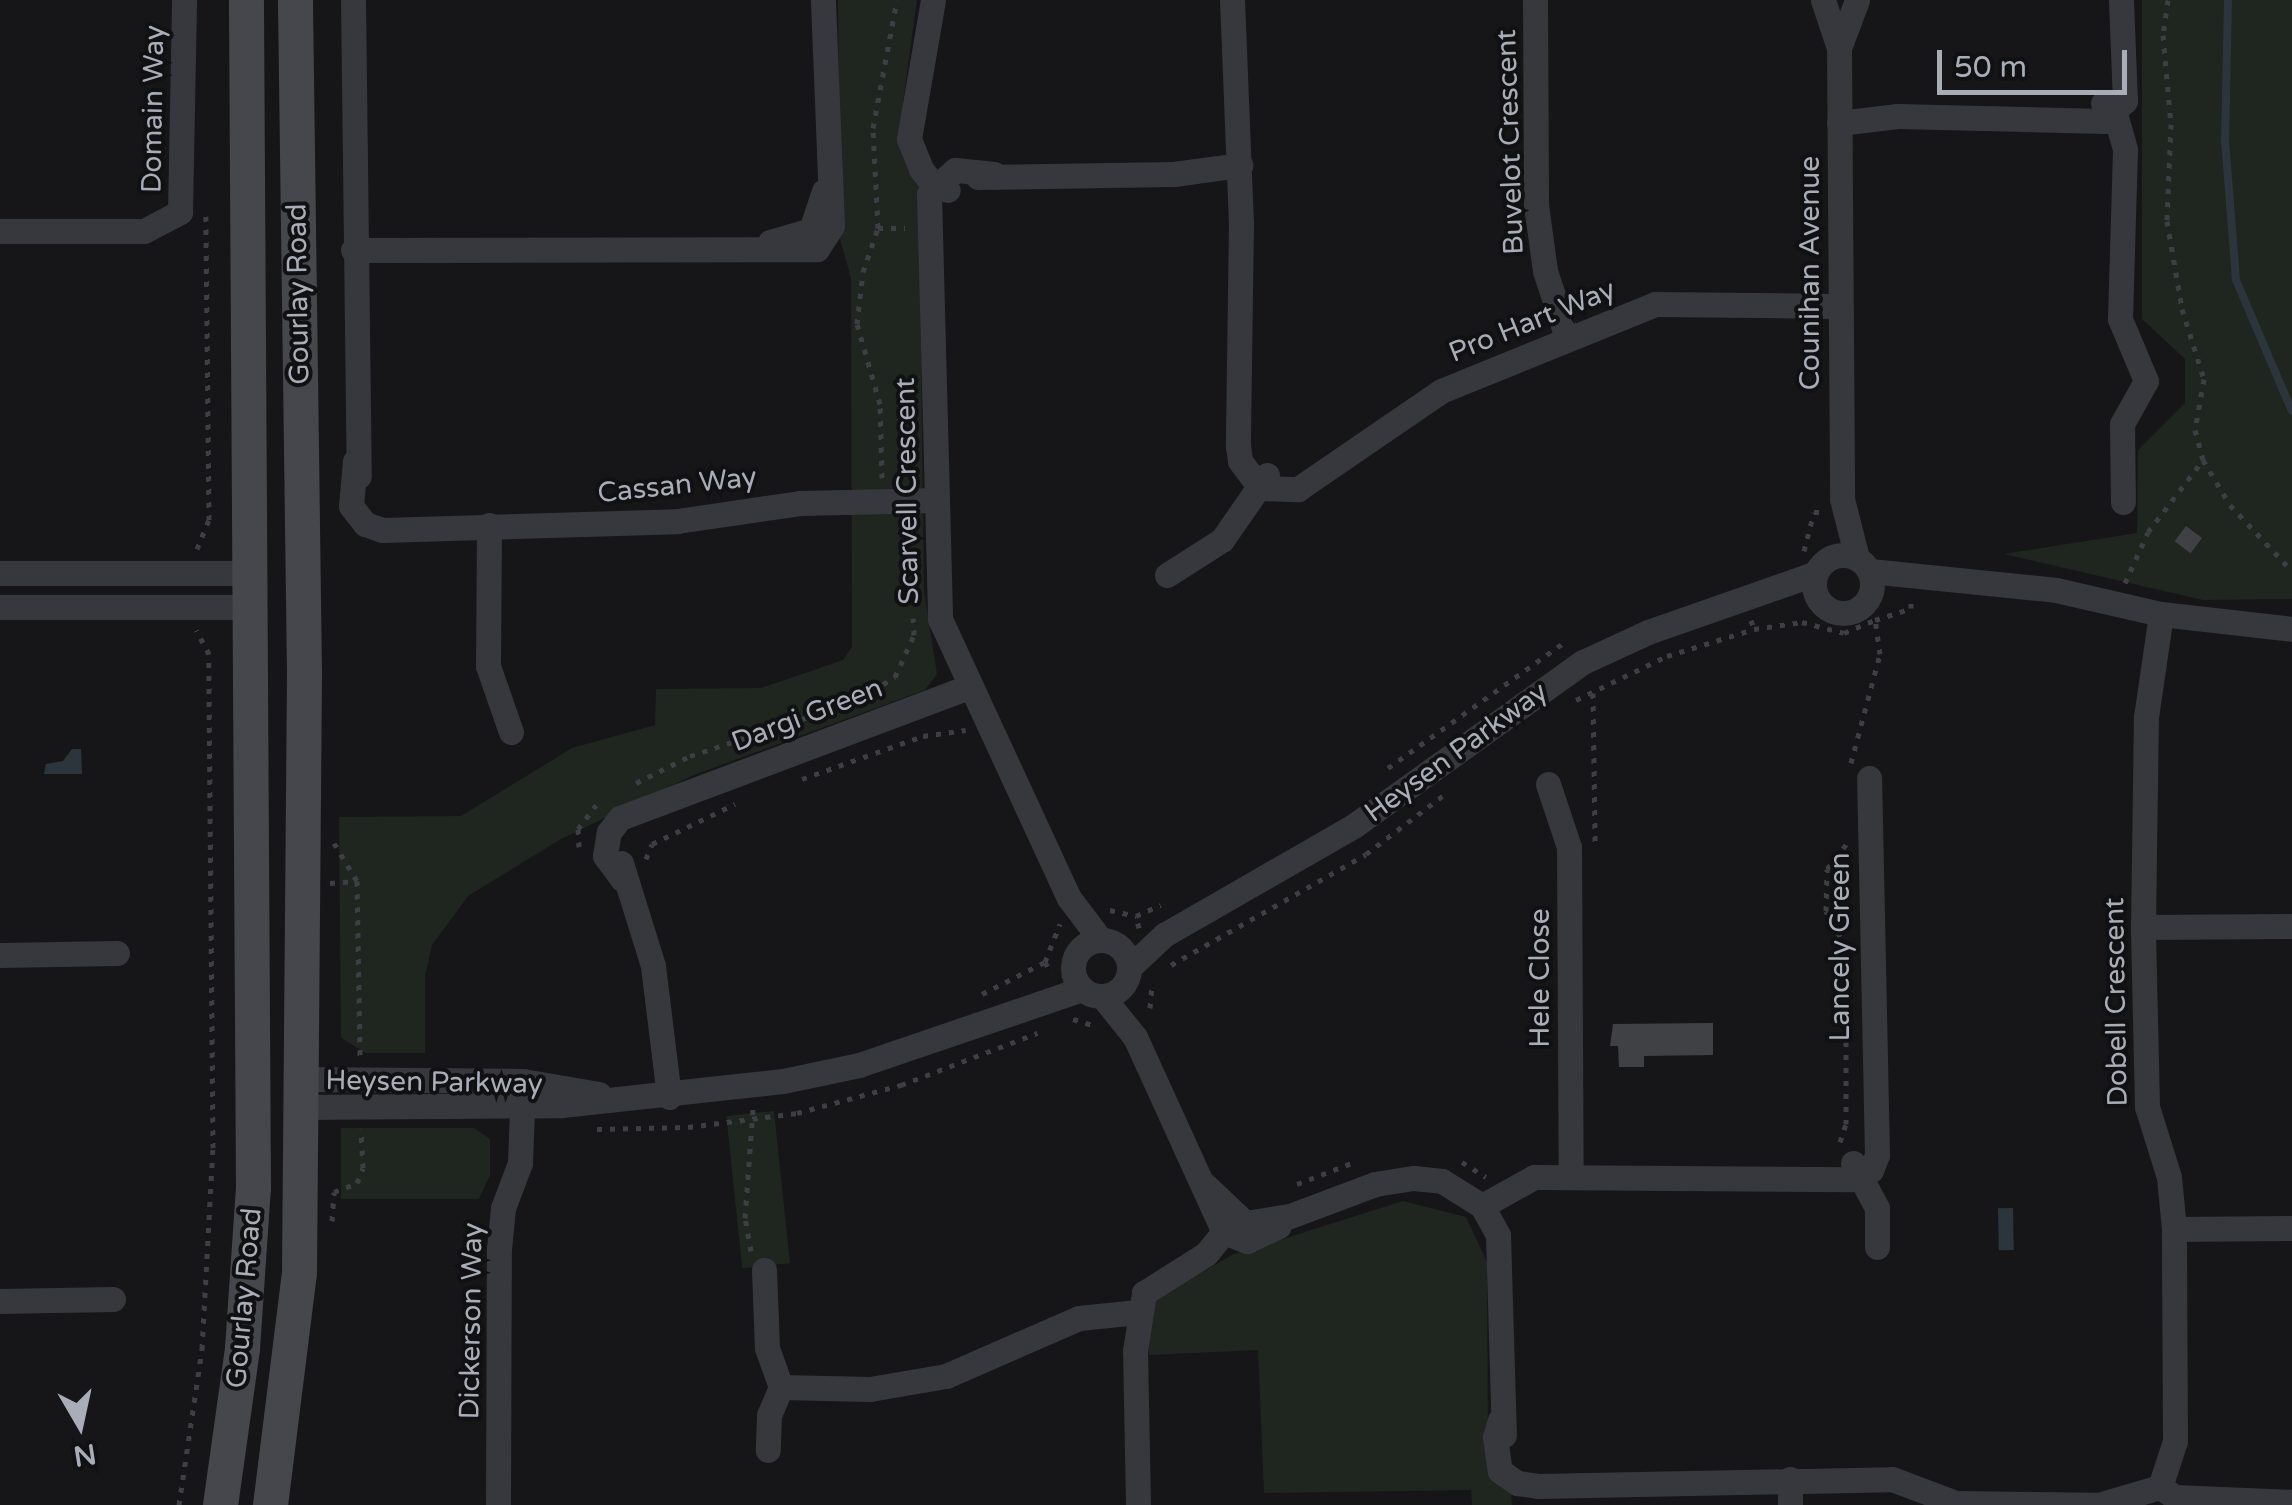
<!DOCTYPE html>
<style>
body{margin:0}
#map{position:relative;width:2292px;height:1505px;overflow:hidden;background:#161618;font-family:"Varela Round",sans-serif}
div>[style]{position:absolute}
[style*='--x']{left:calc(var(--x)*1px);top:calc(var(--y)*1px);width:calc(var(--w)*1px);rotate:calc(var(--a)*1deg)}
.green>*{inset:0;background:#1e261f;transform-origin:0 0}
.water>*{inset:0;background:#2c353c;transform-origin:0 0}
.stream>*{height:8px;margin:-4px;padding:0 4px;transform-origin:4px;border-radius:4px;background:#2c353c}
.building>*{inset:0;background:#404145;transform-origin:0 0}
.path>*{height:5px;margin-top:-2.5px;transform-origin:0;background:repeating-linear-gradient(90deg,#3d3f44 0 5px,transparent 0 13px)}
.street>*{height:25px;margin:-12.5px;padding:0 12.5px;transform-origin:12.5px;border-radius:12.5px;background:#37383d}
.street>.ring{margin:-12.5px;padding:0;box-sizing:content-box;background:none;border:25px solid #37383d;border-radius:50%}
.secondary>*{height:35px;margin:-17.5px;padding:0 17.5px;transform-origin:17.5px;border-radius:17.5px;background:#45474d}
span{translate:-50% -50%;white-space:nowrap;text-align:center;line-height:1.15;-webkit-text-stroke:8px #111113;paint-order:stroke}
.street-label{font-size:28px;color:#a8adb8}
.north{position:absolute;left:30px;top:1375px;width:100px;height:100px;-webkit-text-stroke:8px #111113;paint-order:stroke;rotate:171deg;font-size:28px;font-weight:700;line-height:40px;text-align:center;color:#a8adb8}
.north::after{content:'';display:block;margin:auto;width:35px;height:45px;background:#a8adb8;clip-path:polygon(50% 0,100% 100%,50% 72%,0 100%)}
.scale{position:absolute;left:1937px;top:50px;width:190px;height:45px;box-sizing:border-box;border:5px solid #a8adb8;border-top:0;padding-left:12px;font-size:30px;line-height:35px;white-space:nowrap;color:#a8adb8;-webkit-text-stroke:8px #111113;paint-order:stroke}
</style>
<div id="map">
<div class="green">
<div style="clip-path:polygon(838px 0,917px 0,903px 102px,919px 183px,924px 590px,937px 674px,925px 690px,694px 775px,561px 839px,468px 896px,432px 945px,425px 976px,425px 1053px,366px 1053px,341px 1038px,339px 817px,461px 816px,572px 748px,655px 725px,656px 689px,761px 688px,843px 660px,852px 647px,851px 278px,840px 239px)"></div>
<div style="clip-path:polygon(2142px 0,2292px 0,2292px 599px,2203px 600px,2004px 554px,2137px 533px,2138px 450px,2185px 403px,2185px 359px,2142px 319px)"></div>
<div style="left:774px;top:1111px;width:153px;height:48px;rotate:84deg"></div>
<div style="clip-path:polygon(341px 1128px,474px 1128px,490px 1139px,490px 1175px,479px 1199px,341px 1199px)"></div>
<div style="clip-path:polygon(1403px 1201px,1466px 1217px,1487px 1262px,1488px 1454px,1511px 1489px,1512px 1505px,1472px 1505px,1471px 1490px,1264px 1493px,1258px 1350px,1149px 1355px,1147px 1304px,1232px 1255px)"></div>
</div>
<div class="water">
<div style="clip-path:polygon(72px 749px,81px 749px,82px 774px,44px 774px,46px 764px,63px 761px)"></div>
<div style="left:2013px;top:1208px;width:42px;height:15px;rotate:89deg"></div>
</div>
<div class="stream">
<div style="--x:2228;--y:0;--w:140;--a:91.2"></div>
<div style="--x:2225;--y:140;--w:140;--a:85.5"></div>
<div style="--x:2236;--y:280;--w:142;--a:66.9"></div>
</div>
<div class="building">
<div style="left:2186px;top:526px;width:20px;height:19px;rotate:37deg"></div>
<div style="clip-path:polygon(1713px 1023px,1713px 1055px,1644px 1056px,1644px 1067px,1619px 1067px,1618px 1046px,1610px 1046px,1613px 1024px)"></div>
</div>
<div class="path">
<div style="--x:2168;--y:0;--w:35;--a:98"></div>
<div style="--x:2163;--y:35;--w:89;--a:84.9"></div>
<div style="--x:2171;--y:124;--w:97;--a:92.4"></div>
<div style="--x:2167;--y:221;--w:89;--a:80.3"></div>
<div style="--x:2182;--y:309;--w:73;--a:72.6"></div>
<div style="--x:2204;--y:379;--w:52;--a:100"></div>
<div style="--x:2195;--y:430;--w:31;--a:75"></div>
<div style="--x:2203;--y:460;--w:52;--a:59"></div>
<div style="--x:2230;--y:505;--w:91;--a:46.8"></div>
<div style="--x:878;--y:228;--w:27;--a:0"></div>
<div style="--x:882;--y:478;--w:74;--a:-91.5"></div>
<div style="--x:880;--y:404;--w:83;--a:-106"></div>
<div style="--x:857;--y:324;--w:52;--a:-83.4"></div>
<div style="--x:863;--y:272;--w:46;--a:-71.2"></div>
<div style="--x:878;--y:228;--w:100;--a:-92.9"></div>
<div style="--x:873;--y:128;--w:130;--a:-79.4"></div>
<div style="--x:197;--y:549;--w:31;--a:-68"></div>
<div style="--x:209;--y:520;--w:304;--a:-90.6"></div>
<div style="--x:1804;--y:551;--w:40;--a:-75.6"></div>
<div style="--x:1814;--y:512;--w:7;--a:0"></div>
<div style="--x:2125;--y:583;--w:56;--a:-65.7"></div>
<div style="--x:2148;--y:532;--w:91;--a:-52.6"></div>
<div style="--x:1751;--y:620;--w:9;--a:72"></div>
<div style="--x:1754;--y:629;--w:49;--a:-8.3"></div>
<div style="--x:1802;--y:622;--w:43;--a:14.7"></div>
<div style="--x:1844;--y:633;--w:34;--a:-23"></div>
<div style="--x:1593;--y:693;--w:149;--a:89.2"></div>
<div style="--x:861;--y:698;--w:40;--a:-32"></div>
<div style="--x:895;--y:677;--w:46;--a:-65.7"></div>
<div style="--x:914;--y:635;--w:17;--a:-93"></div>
<div style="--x:1576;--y:700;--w:101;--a:-25.8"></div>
<div style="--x:1667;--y:656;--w:91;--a:-17.2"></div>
<div style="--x:1851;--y:763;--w:113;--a:-75.1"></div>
<div style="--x:1880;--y:654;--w:34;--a:-98"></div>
<div style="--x:1875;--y:620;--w:38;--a:-18"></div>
<div style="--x:1911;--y:608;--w:9;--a:-90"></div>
<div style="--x:1388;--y:768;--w:214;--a:-35.5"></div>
<div style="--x:802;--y:779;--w:128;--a:-19.6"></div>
<div style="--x:923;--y:736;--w:43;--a:-7.9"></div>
<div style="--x:636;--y:783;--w:60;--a:-26.6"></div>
<div style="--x:690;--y:756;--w:159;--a:-18.3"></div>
<div style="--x:334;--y:843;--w:44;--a:58.8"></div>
<div style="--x:357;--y:881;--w:177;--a:89"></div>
<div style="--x:579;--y:847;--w:18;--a:-93"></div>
<div style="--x:578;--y:829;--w:30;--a:-53"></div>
<div style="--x:646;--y:859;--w:16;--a:-68"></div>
<div style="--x:652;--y:844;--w:92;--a:-25.7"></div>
<div style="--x:330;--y:883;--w:27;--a:-4"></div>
<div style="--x:1110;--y:910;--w:27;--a:13"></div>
<div style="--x:1139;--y:928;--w:12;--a:-104"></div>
<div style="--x:1136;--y:916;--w:27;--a:-24"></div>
<div style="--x:1846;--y:948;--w:42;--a:-118.4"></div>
<div style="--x:1826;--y:911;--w:42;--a:-88.6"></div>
<div style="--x:1827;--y:869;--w:33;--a:-52"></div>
<div style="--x:1045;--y:962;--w:41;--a:-68.5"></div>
<div style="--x:1171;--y:965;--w:224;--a:-29.6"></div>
<div style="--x:1366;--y:854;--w:104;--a:-37.2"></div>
<div style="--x:982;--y:994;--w:71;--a:-26.9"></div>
<div style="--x:1045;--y:962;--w:13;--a:61"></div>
<div style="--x:1150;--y:1008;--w:24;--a:-85"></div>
<div style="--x:1073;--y:1019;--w:24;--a:17"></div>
<div style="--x:597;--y:1129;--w:91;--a:-1.3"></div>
<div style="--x:688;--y:1127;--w:110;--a:-7.3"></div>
<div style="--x:797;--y:1113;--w:108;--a:-15.1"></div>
<div style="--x:901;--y:1085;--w:146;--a:-20.9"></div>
<div style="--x:1840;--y:1142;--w:19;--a:-72"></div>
<div style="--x:1846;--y:1124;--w:135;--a:-90"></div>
<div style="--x:1462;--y:1162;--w:28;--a:32"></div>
<div style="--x:1297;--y:1184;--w:59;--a:-20.9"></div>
<div style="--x:332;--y:1221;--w:29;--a:-86"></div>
<div style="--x:334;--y:1192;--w:25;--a:-21"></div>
<div style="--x:357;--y:1183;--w:16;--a:-68"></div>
<div style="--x:363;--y:1168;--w:39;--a:-93"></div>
<div style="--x:751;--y:1251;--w:34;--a:-100"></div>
<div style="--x:745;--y:1218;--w:109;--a:-85.8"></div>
<div style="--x:179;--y:1505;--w:158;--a:-81.6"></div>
<div style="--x:202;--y:1349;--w:201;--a:-86.9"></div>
<div style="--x:213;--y:1148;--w:494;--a:-90.5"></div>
<div style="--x:209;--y:654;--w:27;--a:-118"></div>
</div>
<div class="street">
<div style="--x:353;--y:0;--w:476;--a:89.3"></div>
<div style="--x:933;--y:0;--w:141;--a:99.8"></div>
<div style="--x:909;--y:139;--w:32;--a:68"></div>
<div style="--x:921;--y:169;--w:23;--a:52"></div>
<div style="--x:935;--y:187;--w:13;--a:13"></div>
<div style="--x:1232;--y:0;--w:221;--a:87.7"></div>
<div style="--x:1241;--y:221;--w:225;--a:90.8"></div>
<div style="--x:1238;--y:446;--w:15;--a:82"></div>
<div style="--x:1240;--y:461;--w:34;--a:53"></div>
<div style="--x:1260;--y:488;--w:38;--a:2"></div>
<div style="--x:1298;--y:489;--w:173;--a:-34.4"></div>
<div style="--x:1441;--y:391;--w:231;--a:-22.1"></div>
<div style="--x:1655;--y:304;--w:184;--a:0.6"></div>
<div style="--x:1535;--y:0;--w:205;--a:89.7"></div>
<div style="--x:1536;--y:205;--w:67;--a:82.2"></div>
<div style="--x:1545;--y:271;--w:71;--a:71.8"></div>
<div style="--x:1823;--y:0;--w:51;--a:71.6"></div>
<div style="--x:1839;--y:48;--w:451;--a:89.6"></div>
<div style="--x:1842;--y:499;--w:61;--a:75.7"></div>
<div style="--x:1839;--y:48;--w:51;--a:-69.4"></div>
<div style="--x:2103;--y:103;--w:16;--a:43"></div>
<div style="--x:2115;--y:114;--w:37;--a:74"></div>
<div style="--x:2125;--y:150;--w:169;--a:91.7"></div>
<div style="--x:2120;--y:319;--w:67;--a:67.2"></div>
<div style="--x:2146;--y:381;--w:49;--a:119.2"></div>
<div style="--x:2122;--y:424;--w:78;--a:89.3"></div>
<div style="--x:1839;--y:123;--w:59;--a:-6.8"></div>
<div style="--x:1898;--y:116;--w:206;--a:1.4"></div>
<div style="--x:2104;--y:121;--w:29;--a:-44"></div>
<div style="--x:2125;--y:101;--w:101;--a:-92.3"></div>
<div style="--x:994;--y:174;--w:39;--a:-174"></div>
<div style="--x:955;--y:170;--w:35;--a:137"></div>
<div style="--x:929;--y:194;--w:425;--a:88.5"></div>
<div style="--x:940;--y:619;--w:307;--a:65.2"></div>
<div style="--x:1069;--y:898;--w:51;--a:52.9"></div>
<div style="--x:978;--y:177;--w:196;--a:-0.9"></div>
<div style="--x:1174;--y:174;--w:67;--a:-7.8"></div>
<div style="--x:0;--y:231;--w:144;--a:0"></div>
<div style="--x:144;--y:231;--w:41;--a:-27.8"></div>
<div style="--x:180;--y:212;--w:212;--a:-88.9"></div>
<div style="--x:770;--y:242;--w:43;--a:-16.3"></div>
<div style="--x:811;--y:230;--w:41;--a:-71.6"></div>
<div style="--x:353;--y:250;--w:464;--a:-0.1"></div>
<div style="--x:817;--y:249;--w:27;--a:-57"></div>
<div style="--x:832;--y:226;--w:226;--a:-92.3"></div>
<div style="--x:355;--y:461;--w:45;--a:95.1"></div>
<div style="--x:351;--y:506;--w:23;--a:52"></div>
<div style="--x:365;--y:524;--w:18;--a:19"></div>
<div style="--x:382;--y:530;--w:295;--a:-1.7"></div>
<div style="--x:677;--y:521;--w:124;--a:-8.3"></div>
<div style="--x:800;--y:503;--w:137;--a:-1.3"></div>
<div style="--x:489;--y:525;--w:141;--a:90.4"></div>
<div style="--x:488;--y:666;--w:70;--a:70.8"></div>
<div class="ring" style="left:1814px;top:555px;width:33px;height:33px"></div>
<div style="--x:1870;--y:571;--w:187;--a:5.8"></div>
<div style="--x:2056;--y:590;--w:108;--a:12.9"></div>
<div style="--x:2161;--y:614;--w:132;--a:6.5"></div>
<div style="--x:0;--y:573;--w:252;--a:0"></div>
<div style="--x:1167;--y:575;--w:65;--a:-32.5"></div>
<div style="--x:1222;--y:540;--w:79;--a:-55.3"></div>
<div style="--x:0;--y:607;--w:253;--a:0"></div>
<div style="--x:1548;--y:784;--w:66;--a:71.6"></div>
<div style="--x:1569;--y:847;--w:329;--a:89.7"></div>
<div style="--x:621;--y:863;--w:108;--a:72.7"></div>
<div style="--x:653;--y:966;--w:132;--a:83"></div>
<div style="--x:622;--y:879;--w:29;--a:-126"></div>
<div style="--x:605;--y:856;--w:24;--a:-81"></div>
<div style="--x:609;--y:832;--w:18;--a:-52"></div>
<div style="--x:620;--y:818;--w:373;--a:-20.6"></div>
<div style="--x:2143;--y:927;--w:149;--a:-0.4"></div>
<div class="ring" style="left:1073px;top:940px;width:31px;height:31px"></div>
<div style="--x:0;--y:955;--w:117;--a:-1"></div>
<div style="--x:1130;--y:967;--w:47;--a:-43.3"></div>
<div style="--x:1164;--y:935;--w:220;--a:-29.9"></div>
<div style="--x:1355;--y:825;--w:280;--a:-35.6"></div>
<div style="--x:1583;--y:662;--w:72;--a:-24.8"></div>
<div style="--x:1648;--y:632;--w:176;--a:-19.3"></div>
<div style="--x:1102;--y:996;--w:53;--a:51.2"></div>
<div style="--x:1135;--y:1037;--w:214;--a:65.5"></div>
<div style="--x:1224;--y:1232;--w:25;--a:21"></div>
<div style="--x:1247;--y:1241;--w:35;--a:-25"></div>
<div style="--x:300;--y:1079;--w:223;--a:0.5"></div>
<div style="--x:523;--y:1081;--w:77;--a:9.7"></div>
<div style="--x:300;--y:1107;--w:262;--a:-0.4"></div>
<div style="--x:562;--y:1105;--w:222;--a:-6.2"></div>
<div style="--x:783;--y:1081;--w:78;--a:-11.9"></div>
<div style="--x:859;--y:1065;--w:236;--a:-18.8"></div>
<div style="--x:1853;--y:1163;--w:51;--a:61.9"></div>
<div style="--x:1877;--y:1208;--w:39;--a:90"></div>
<div style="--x:1205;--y:1185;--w:55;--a:43.5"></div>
<div style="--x:1245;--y:1223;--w:46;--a:-8.8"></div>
<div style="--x:1290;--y:1216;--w:91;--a:-20.6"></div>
<div style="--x:1375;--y:1184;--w:39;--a:-9"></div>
<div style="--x:1414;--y:1178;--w:28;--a:6"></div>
<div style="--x:1442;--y:1181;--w:47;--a:32"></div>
<div style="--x:1482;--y:1206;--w:33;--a:61"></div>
<div style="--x:1498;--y:1235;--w:200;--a:88.3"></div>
<div style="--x:1482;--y:1206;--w:60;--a:-29.1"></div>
<div style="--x:1534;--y:1177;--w:318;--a:0.4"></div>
<div style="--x:1852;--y:1179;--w:21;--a:-25"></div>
<div style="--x:1871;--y:1170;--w:16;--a:-68"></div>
<div style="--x:1877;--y:1155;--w:377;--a:-91.2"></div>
<div style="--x:2174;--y:1229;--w:118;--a:-0.5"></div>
<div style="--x:764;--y:1270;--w:78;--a:87.8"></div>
<div style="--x:767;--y:1348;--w:41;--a:70.3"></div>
<div style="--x:781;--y:1387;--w:30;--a:113"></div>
<div style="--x:769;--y:1415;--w:35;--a:92"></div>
<div style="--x:0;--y:1301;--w:113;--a:-1"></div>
<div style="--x:781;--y:1387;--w:89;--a:1.3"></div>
<div style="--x:870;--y:1389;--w:77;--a:-9.7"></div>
<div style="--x:946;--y:1376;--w:145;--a:-23.6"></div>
<div style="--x:1079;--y:1318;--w:59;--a:-5.8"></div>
<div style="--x:1500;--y:1420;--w:18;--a:106"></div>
<div style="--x:1495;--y:1437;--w:34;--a:82"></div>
<div style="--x:1500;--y:1471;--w:21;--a:35"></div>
<div style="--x:1517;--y:1483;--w:21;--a:8"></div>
<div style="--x:1538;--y:1486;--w:354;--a:-1.1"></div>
<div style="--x:1892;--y:1479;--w:68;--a:20.6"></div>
<div style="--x:1956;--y:1503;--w:161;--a:0.7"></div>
<div style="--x:1790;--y:1479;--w:26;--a:90"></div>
<div style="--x:2160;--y:1487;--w:18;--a:34"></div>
<div style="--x:2175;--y:1497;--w:117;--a:2.4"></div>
<div style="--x:2105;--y:1503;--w:57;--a:-16.2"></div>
<div style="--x:2160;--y:1487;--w:48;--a:-71.9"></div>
<div style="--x:2175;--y:1441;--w:212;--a:-90.3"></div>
<div style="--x:2174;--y:1229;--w:52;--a:-95.5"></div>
<div style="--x:2169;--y:1177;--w:73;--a:-107.4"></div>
<div style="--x:2147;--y:1107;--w:180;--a:-91.3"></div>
<div style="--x:2143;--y:927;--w:210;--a:-89.2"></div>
<div style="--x:2146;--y:717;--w:104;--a:-81.7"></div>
<div style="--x:498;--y:1505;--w:256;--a:-89.8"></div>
<div style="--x:499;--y:1249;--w:41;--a:-84.4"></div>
<div style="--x:503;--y:1208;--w:48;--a:-69.3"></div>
<div style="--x:520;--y:1163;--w:82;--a:-87.9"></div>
<div style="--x:1138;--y:1505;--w:154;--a:-91.1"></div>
<div style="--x:1135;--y:1351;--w:59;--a:-81.2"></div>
<div style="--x:1144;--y:1293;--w:73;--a:-32.2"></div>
<div style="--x:1206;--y:1254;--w:41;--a:-50.9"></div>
</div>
<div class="secondary">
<div style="--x:220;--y:1505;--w:159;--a:-82"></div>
<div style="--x:242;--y:1348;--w:160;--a:-86.1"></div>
<div style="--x:253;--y:1188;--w:1188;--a:-90.34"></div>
<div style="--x:270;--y:1505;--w:235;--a:-82.9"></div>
<div style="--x:299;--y:1272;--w:599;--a:-89.52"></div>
<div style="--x:304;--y:673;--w:673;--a:-90.77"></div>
</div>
<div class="street-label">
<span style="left:153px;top:109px;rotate:-89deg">Domain Way</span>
<span style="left:1510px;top:142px;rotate:-92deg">Buvelot Crescent</span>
<span style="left:1810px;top:273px;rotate:-90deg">Counihan Avenue</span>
<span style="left:298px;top:294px;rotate:-91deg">Gourlay Road</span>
<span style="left:1532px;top:321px;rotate:-22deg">Pro Hart Way</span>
<span style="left:677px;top:485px;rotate:-6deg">Cassan Way</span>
<span style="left:907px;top:491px;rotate:-91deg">Scarvell Crescent</span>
<span style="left:807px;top:715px;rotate:-21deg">Dargi Green</span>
<span style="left:1456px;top:752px;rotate:-36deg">Heysen Parkway</span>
<span style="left:1840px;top:947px;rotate:-90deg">Lancely Green</span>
<span style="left:1540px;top:978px;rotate:-90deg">Hele Close</span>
<span style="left:2116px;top:1002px;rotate:-91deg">Dobell Crescent</span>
<span style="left:434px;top:1082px;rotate:1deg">Heysen Parkway</span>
<span style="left:244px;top:1298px;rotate:-85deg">Gourlay Road</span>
<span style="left:471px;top:1321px;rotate:-89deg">Dickerson Way</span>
</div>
<div class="north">N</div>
<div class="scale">50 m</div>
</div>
